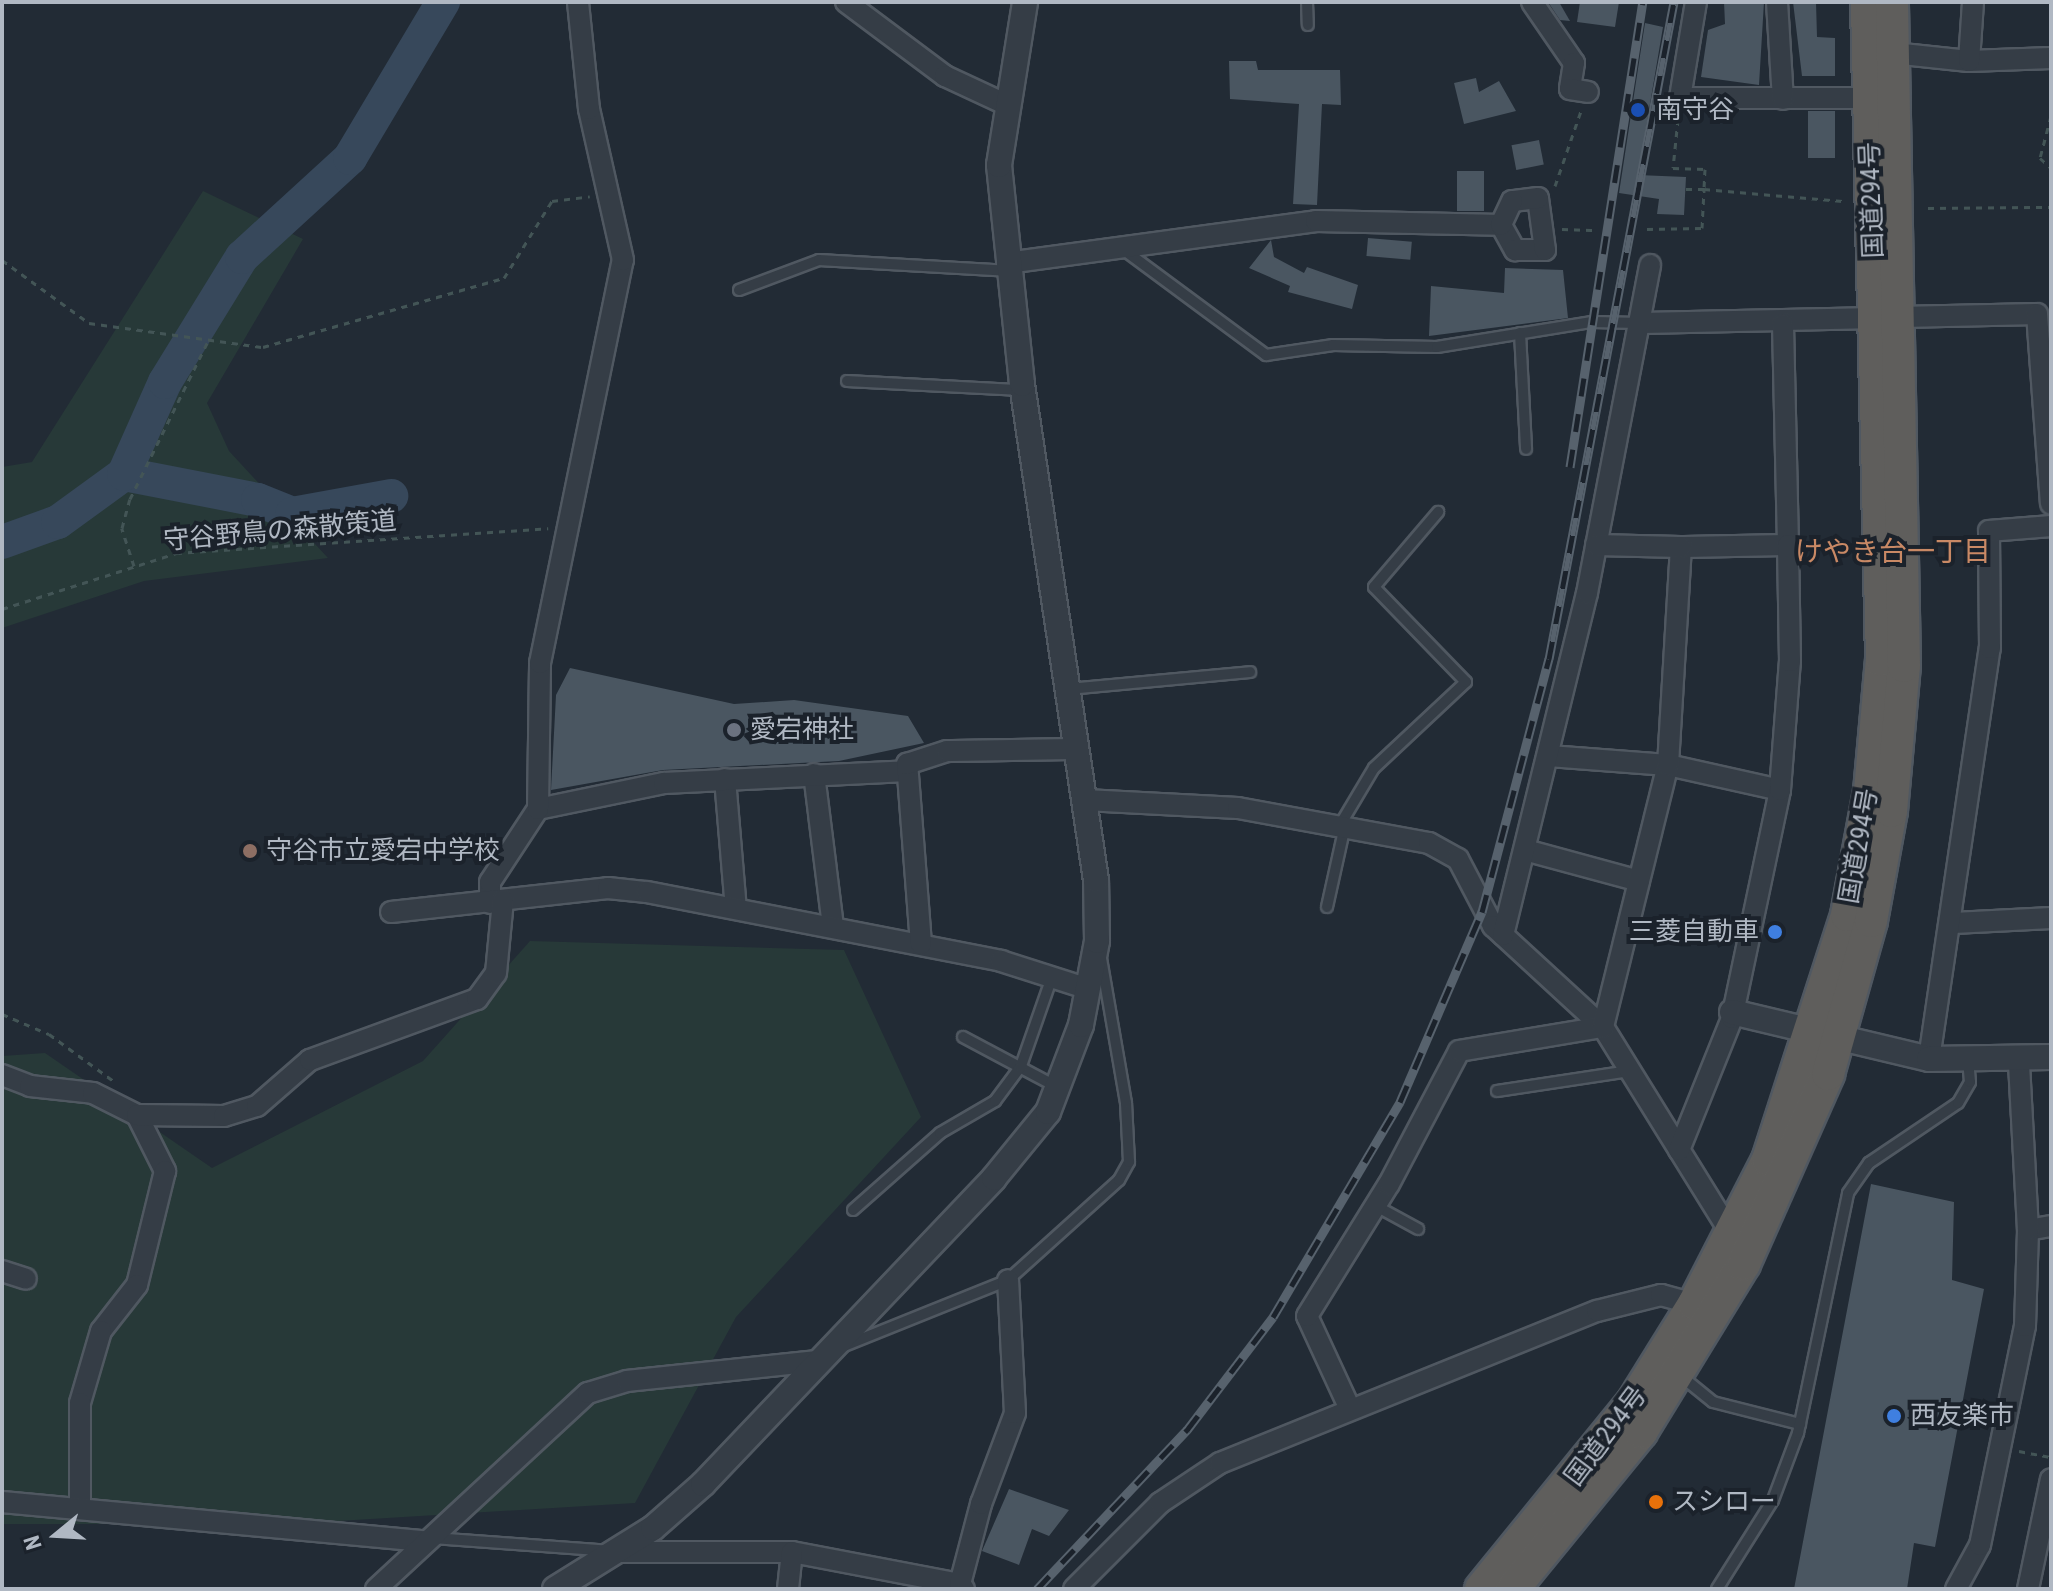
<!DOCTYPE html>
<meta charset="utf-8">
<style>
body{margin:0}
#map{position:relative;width:2053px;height:1591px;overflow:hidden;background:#222b35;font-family:"Roboto Condensed","Noto Sans JP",sans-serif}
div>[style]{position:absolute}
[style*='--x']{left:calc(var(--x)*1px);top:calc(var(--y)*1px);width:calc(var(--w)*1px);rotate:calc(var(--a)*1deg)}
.green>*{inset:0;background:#273938}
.river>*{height:34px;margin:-17px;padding:0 17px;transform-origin:17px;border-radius:17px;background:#37485b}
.building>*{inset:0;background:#4a5661;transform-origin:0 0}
.path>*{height:3px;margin-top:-1.5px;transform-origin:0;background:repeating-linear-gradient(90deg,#435556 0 6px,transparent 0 12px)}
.roads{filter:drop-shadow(2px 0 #505861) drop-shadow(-2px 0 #505861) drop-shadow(0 2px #505861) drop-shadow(0 -2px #505861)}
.service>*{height:10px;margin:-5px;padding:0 5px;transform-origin:5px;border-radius:5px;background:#353d46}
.minor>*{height:20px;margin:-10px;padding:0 10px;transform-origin:10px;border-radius:10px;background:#353d46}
.tertiary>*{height:24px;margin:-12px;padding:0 12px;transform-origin:12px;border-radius:12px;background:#353d46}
.trunk>*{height:32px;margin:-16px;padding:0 16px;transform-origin:16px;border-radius:16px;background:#5f5e5c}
.rail>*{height:9px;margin-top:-4.5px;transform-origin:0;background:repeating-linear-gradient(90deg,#1b222b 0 18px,#57626d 0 36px);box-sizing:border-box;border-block:2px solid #57626d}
.dots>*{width:22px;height:22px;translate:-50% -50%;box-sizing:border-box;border:4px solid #1b222b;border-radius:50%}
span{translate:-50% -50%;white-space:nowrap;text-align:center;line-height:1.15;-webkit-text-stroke:8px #1b222b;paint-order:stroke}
.poi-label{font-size:26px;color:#b0b8c3}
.left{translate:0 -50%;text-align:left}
.right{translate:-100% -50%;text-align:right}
.street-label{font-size:26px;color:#b0b8c3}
.neighbourhood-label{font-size:28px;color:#c98965}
.frame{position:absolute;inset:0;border:4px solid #b0b8c3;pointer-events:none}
.north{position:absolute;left:16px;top:1495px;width:80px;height:80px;-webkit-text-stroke:6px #1b222b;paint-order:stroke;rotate:252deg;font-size:22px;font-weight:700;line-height:32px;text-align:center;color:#b0b8c3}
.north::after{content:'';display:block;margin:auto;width:28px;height:36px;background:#b0b8c3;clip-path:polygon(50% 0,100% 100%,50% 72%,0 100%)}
</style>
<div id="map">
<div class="green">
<div style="clip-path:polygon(203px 191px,303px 239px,207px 403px,229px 451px,328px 558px,144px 581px,2px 628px,2px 467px,32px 462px)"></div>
<div style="clip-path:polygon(530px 941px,844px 950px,921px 1117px,736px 1317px,635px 1503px,289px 1524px,2px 1524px,2px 1056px,45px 1053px,212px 1168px,423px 1061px)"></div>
</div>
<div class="river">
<div style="--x:124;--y:474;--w:136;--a:11"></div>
<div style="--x:258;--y:500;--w:37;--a:22"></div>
<div style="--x:292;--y:514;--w:101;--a:-10.3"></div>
<div style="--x:2;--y:542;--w:59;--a:-19.7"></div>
<div style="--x:58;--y:522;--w:82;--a:-36"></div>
<div style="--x:124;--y:474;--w:101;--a:-66"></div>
<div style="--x:165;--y:382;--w:147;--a:-58.4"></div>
<div style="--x:242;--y:257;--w:147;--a:-42.5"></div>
<div style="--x:350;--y:158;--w:182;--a:-59.2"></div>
</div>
<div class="building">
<div style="clip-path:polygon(1548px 2px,1559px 2px,1570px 21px,1560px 20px)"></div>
<div style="clip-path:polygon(1580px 2px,1619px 2px,1615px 27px,1577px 22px)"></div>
<div style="clip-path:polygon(1724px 2px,1764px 2px,1759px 85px,1701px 77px,1708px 30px,1725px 24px)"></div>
<div style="clip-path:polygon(1793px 2px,1816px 2px,1817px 37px,1835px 38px,1835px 76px,1802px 76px)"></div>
<div style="clip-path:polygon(1645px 23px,1663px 27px,1638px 175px,1686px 177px,1684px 215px,1657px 214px,1659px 199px,1619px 193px)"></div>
<div style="clip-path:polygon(1229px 61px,1256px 61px,1258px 70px,1340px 70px,1341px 105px,1322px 104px,1317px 205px,1293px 204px,1299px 104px,1230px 99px)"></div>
<div style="clip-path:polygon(1476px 78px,1479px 92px,1499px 81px,1516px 111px,1464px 124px,1454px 83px)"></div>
<div style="left:1808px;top:111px;width:27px;height:47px"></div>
<div style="left:1539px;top:140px;width:25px;height:28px;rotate:79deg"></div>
<div style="left:1457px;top:171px;width:27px;height:40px"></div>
<div style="left:1368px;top:238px;width:44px;height:18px;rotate:5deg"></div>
<div style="clip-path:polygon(1271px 240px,1274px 257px,1304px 273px,1307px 267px,1358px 285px,1352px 309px,1288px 292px,1290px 286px,1249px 268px)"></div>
<div style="clip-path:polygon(1505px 268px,1563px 270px,1568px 318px,1429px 336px,1431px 286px,1504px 293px)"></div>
<div style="clip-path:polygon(570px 668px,734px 704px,794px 700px,908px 716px,924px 743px,839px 761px,663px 770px,551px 790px,556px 695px)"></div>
<div style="clip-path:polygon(1871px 1184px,1954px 1202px,1952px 1280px,1984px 1289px,1935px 1547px,1914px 1543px,1907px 1589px,1794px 1589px)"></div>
<div style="clip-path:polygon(1009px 1489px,1069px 1510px,1049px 1536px,1032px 1529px,1019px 1565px,982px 1551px)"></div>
</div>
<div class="path">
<div style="--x:2051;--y:116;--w:43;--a:104.7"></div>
<div style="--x:2040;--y:158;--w:15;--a:42"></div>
<div style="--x:1678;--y:119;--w:49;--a:95.8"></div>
<div style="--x:1673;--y:168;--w:32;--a:2"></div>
<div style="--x:1705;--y:169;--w:20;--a:93"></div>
<div style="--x:1704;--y:189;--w:18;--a:180"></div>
<div style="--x:1555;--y:186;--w:79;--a:-70.9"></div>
<div style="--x:1928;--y:208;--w:123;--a:-0.5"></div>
<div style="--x:1562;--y:229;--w:36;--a:2"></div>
<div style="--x:1647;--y:229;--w:55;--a:-1"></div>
<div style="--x:1702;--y:228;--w:39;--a:-87"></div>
<div style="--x:1704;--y:189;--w:139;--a:5"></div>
<div style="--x:2;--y:260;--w:107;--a:35.9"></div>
<div style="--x:89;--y:323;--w:176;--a:7.9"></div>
<div style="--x:263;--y:347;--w:251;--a:-16"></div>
<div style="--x:504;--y:278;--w:91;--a:-58.1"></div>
<div style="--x:552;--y:201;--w:38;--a:-7"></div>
<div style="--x:134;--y:566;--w:40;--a:-108"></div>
<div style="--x:122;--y:528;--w:30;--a:-75"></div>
<div style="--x:130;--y:499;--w:178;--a:-63.7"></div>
<div style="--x:2;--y:609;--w:183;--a:-17.8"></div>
<div style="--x:176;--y:553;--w:373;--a:-3.8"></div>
<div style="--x:2;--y:1014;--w:51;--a:23.1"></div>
<div style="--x:49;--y:1034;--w:82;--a:36"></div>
<div style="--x:2019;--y:1451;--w:33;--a:11"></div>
</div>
<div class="roads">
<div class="service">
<div style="--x:1307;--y:2;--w:23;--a:88"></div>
<div style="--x:1124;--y:250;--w:177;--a:36.5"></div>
<div style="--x:1266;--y:355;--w:68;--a:-8.5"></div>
<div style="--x:1333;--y:345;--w:104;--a:1.1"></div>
<div style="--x:1437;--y:347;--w:157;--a:-9.2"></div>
<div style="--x:1592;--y:322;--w:48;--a:1.2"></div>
<div style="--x:739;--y:290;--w:85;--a:-20.6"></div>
<div style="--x:819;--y:260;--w:188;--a:3.3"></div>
<div style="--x:1520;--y:333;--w:116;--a:87"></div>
<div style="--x:847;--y:381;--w:174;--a:3"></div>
<div style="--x:1068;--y:689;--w:183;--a:-5.3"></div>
<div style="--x:1340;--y:825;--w:66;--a:-59.2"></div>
<div style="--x:1374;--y:768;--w:126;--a:-43.1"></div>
<div style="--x:1466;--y:682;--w:132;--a:-134.1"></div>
<div style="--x:1374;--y:587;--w:99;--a:-49.5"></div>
<div style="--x:1327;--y:907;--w:83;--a:-77.5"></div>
<div style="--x:963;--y:1037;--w:109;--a:28"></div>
<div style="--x:1497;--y:1091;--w:134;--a:-8.6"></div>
<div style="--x:1376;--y:1206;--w:48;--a:28.7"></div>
<div style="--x:853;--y:1210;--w:116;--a:-41.5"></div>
<div style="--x:940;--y:1133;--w:64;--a:-30.2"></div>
<div style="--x:995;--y:1101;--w:44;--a:-53.4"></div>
<div style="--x:1021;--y:1066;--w:91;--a:-70.8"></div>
<div style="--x:844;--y:1346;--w:177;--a:-21.9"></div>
<div style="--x:1008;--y:1280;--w:149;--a:-42"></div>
<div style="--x:1119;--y:1180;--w:21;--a:-61"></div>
<div style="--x:1129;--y:1162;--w:59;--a:-92.9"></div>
<div style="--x:1126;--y:1103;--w:146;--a:-99.8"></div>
<div style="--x:1681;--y:1376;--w:41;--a:39.1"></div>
<div style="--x:1713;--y:1402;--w:90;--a:14.2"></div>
<div style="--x:433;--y:1538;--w:179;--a:4.2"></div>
<div style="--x:1717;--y:1589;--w:105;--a:-57.8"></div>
<div style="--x:1773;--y:1500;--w:72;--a:-69.5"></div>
<div style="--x:1798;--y:1433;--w:245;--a:-78.2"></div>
<div style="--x:1848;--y:1193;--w:37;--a:-55"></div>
<div style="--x:1869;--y:1163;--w:107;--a:-34"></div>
<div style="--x:1958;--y:1103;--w:24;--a:-60"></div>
<div style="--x:1970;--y:1082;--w:22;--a:-95"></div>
</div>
<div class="minor">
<div style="--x:846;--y:2;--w:124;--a:36.8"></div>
<div style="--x:945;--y:76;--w:64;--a:25"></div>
<div style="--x:1532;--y:2;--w:74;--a:55.5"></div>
<div style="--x:1574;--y:63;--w:26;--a:99"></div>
<div style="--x:1570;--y:89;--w:18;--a:9"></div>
<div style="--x:1696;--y:2;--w:97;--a:99.5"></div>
<div style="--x:1680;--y:98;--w:198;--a:0"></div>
<div style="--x:1777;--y:2;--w:97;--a:86.5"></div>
<div style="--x:1893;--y:53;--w:76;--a:6"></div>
<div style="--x:1969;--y:61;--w:82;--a:-2.1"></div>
<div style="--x:1969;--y:61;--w:59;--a:-86.1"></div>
<div style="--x:1007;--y:263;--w:312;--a:-7.7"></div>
<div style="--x:1316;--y:221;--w:185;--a:1.2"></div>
<div style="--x:1501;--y:225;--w:29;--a:61"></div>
<div style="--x:1515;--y:250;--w:30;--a:0"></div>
<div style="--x:1545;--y:250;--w:52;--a:-97.7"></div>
<div style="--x:1538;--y:198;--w:26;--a:173"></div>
<div style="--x:1512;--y:201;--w:26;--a:115"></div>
<div style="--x:1900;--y:317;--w:137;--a:-1.3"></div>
<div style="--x:2037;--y:314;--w:190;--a:85.8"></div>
<div style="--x:1642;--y:323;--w:234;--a:-1.2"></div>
<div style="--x:1681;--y:547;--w:107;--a:-1.1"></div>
<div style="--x:1788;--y:545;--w:221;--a:-91.3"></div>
<div style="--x:1549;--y:756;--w:119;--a:4.3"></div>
<div style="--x:1668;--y:765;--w:115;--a:12.6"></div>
<div style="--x:814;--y:774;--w:154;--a:82.9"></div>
<div style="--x:725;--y:779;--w:130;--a:85.2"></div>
<div style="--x:1085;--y:800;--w:153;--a:3"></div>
<div style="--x:1238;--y:808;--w:194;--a:10.4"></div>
<div style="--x:1429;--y:843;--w:33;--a:29"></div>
<div style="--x:1458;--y:859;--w:76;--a:62.4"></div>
<div style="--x:1493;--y:926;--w:149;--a:42.6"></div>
<div style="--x:1603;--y:1027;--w:245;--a:58.2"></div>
<div style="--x:538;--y:809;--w:129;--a:-11.7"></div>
<div style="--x:664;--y:783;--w:243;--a:-2.8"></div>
<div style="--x:1525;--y:850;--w:118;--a:15.2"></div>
<div style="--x:490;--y:903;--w:21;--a:-90"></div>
<div style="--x:490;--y:882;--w:87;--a:-56.7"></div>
<div style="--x:538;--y:809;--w:146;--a:-89.2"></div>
<div style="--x:540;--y:663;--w:411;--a:-78.4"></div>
<div style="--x:623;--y:260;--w:155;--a:-102.7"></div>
<div style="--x:589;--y:109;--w:108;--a:-95.9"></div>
<div style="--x:391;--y:912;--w:218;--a:-6.3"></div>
<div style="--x:608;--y:888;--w:39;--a:6"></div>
<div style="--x:647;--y:892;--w:361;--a:11"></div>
<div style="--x:1001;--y:961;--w:92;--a:17.7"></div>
<div style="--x:1954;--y:923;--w:97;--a:-3"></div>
<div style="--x:1503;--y:935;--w:352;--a:-76.2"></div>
<div style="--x:1587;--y:593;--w:334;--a:-79.1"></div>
<div style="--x:921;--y:944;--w:181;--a:-94.4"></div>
<div style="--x:907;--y:764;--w:42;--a:-18"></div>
<div style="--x:947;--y:751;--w:130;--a:-0.9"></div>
<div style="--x:1929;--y:1059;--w:416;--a:-81.6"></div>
<div style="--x:1990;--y:648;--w:117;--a:-90.5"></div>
<div style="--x:1989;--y:531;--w:62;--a:-4.6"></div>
<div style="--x:2;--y:1075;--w:30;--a:21"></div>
<div style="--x:30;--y:1086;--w:63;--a:6.3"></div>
<div style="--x:93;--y:1093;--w:49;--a:26.6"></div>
<div style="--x:137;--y:1115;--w:63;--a:63.4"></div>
<div style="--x:165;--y:1171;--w:117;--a:103.8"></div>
<div style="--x:137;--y:1285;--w:58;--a:128"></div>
<div style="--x:101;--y:1331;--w:75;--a:106.3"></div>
<div style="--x:80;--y:1403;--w:106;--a:90"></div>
<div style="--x:137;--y:1115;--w:87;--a:0.7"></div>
<div style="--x:224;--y:1116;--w:34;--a:-17"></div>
<div style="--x:257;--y:1106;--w:70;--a:-41"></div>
<div style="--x:310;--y:1060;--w:178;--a:-20.1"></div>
<div style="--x:477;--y:999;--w:32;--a:-54"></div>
<div style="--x:496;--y:973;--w:73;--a:-84.5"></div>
<div style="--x:1679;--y:1150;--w:142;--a:-68.1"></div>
<div style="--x:1732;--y:1018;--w:233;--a:-78.1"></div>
<div style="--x:1780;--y:790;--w:129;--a:-85.6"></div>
<div style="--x:1790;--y:661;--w:116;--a:-91"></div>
<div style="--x:2028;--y:1230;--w:23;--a:-10"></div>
<div style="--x:2;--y:1271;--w:25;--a:18"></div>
<div style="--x:1350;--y:1409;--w:102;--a:-114.8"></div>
<div style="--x:1307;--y:1316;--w:155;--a:-58.2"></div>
<div style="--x:1389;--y:1184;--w:150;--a:-62.2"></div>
<div style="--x:1459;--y:1051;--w:146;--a:-9.5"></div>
<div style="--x:1603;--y:1027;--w:270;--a:-76.1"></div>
<div style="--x:1668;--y:765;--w:218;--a:-86.6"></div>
<div style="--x:1681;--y:547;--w:85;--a:-178.7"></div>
<div style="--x:2;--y:1502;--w:424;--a:5.3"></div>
<div style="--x:619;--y:1552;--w:173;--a:0"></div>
<div style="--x:792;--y:1552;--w:171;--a:10.8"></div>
<div style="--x:376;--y:1589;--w:289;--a:-42.8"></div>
<div style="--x:588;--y:1393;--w:41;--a:-17.1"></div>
<div style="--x:627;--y:1381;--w:191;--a:-6"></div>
<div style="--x:788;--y:1589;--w:37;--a:-84"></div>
<div style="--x:964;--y:1589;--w:6;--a:-129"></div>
<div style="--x:960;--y:1584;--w:83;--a:-75.3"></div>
<div style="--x:981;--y:1504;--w:97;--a:-69.5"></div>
<div style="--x:1015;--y:1413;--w:133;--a:-93"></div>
<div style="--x:1074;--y:1589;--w:122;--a:-45"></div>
<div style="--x:1160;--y:1503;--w:72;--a:-33.7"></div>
<div style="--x:1220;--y:1463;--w:406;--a:-22"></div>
<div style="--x:1597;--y:1311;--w:66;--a:-14"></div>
<div style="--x:1661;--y:1295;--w:34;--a:15"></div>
<div style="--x:1956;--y:1589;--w:50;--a:-61.4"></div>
<div style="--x:1980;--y:1545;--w:224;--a:-78.4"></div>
<div style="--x:2025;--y:1326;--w:96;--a:-88.2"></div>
<div style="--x:2028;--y:1230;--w:168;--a:-93.1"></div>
<div style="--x:2028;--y:1589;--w:112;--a:-78.2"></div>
</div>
<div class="tertiary">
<div style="--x:1732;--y:1012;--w:203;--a:13.4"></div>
<div style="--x:1929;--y:1059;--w:122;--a:-0.9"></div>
<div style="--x:555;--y:1589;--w:115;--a:-31.9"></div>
<div style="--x:653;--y:1528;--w:67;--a:-41.3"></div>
<div style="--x:703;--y:1484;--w:422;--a:-46.4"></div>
<div style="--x:994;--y:1178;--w:85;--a:-50.7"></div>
<div style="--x:1048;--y:1112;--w:93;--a:-69.2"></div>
<div style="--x:1081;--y:1025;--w:86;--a:-79.2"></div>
<div style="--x:1097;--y:941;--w:61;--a:-90.9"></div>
<div style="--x:1096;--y:880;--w:501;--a:-98.49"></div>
<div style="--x:1022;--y:384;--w:220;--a:-96"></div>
<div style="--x:999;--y:165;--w:165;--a:-80.9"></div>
</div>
<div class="trunk">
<div style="--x:1481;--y:1589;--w:241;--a:-50.9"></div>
<div style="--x:1633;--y:1402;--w:115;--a:-58.1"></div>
<div style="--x:1694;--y:1304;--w:162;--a:-62.8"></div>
<div style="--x:1768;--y:1160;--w:257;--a:-72.1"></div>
<div style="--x:1847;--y:915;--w:126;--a:-79.5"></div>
<div style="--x:1870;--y:791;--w:132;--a:-84.8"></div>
<div style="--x:1882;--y:660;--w:658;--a:-91.31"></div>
<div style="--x:1513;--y:1589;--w:203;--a:-50.8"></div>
<div style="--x:1641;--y:1432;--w:197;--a:-58.5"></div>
<div style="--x:1744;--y:1264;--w:208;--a:-66.1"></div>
<div style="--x:1828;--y:1074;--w:159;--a:-74.3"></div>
<div style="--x:1871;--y:921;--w:112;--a:-79.7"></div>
<div style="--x:1891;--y:811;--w:146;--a:-84.9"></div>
<div style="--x:1904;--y:666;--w:664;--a:-91.04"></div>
</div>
</div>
<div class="rail">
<div style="--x:1570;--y:467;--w:471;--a:-81.1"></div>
<div style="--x:1037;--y:1589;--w:219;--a:-46.7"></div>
<div style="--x:1187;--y:1430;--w:142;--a:-52.7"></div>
<div style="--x:1273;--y:1317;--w:250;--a:-59.4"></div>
<div style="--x:1400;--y:1102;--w:207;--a:-66.7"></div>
<div style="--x:1482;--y:912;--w:262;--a:-75.2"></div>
<div style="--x:1549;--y:659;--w:669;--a:-79.23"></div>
</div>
<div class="dots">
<div style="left:1638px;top:110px;background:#1a4fb4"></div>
<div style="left:734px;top:730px;background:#6b7280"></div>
<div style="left:250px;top:851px;background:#8d6e63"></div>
<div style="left:1775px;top:932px;background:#3f7fe0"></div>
<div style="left:1894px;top:1416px;background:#3f7fe0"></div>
<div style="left:1656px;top:1502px;background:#e8710a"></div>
</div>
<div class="poi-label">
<span class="left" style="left:1656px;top:110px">南守谷</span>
<span class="left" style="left:750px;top:730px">愛宕神社</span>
<span class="left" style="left:266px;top:851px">守谷市立愛宕中学校</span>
<span class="right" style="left:1759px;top:932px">三菱自動車</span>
<span class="left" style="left:1910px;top:1416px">西友楽市</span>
<span class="left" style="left:1672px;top:1502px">スシロー</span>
</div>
<div class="street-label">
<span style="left:1872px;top:200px;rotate:-92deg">国道294号</span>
<span style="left:280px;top:531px;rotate:-5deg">守谷野鳥の森散策道</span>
<span style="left:1859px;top:846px;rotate:-80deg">国道294号</span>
<span style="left:1606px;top:1436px;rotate:-53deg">国道294号</span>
</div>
<div class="neighbourhood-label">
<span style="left:1893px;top:552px">けやき台一丁目</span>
</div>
<div class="frame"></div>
<div class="north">N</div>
</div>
